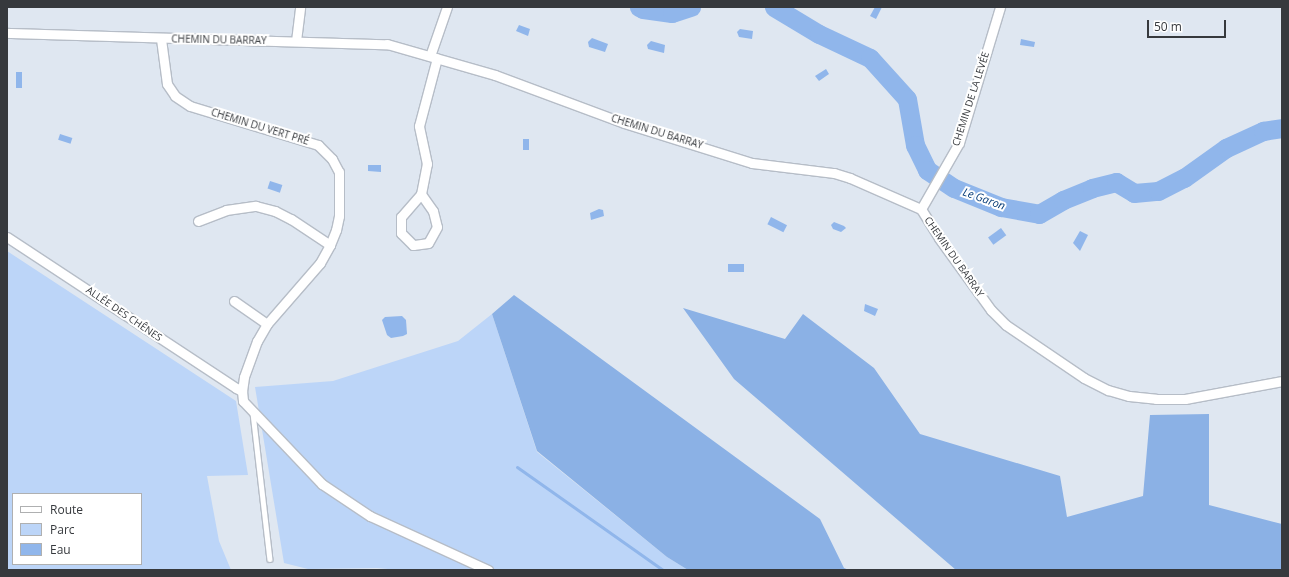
<!DOCTYPE html>
<meta charset="utf-8">
<style>
body{margin:0}
#map{position:relative;width:1289px;height:577px;overflow:hidden;background:#dfe7f1;font-family:"Open Sans",sans-serif}
div>[style]{position:absolute}
[style*='--x']{left:calc(var(--x)*1px);top:calc(var(--y)*1px);width:calc(var(--w)*1px);rotate:calc(var(--a)*1deg)}
.green>*{inset:0;background:#bcd5f8}
.forest>*{inset:0;background:#8bb1e5}
.water>*{inset:0;background:#90b6eb;transform-origin:0 0}
.stream>*{height:3px;margin:-1.5px;padding:0 1.5px;transform-origin:1.5px;border-radius:1.5px;background:#90b6eb}
.river>*{height:19px;margin:-9.5px;padding:0 9.5px;transform-origin:9.5px;border-radius:9.5px;background:#90b6eb}
.roads{filter:drop-shadow(1px 0 #b6bdc7) drop-shadow(-1px 0 #b6bdc7) drop-shadow(0 1px #b6bdc7) drop-shadow(0 -1px #b6bdc7)}
.service>*{height:4.5px;margin:-2.25px;padding:0 2.25px;transform-origin:2.25px;border-radius:2.25px;background:#fff}
.minor>*{height:9px;margin:-4.5px;padding:0 4.5px;transform-origin:4.5px;border-radius:4.5px;background:#fff}
span{translate:-50% -50%;white-space:nowrap;text-align:center;line-height:1.15;-webkit-text-stroke:4px #fff;paint-order:stroke}
.street-label{font-size:10px;color:#36393d}
.water-label{font-size:11px;color:#063c78;font-style:italic}
.frame{position:absolute;inset:0;border:8px solid #36393d;pointer-events:none}
.legend{position:absolute;left:12px;top:493px;width:130px;height:72px;box-sizing:border-box;background:#fff;border:1px solid #afb0b1;margin:0;padding:5px 7px;list-style:none;font-size:12px;color:#36393d}
.legend li{display:flex;align-items:center;gap:8px;height:20px}
.legend b{width:20px;border:1px solid #afb0b1}
.scale{position:absolute;left:1147px;top:20px;width:79px;height:18px;box-sizing:border-box;border:2px solid #36393d;border-top:0;padding-left:5px;font-size:12px;line-height:14px;white-space:nowrap;color:#36393d;-webkit-text-stroke:3px #fff;paint-order:stroke}
</style>
<div id="map">
<div class="green">
<div style="clip-path:polygon(evenodd,7px 251px,236px 401px,248px 475px,207px 476px,219px 541px,231px 570px,7px 570px,7px 251px,13px 494px,141px 494px,141px 564px,13px 564px,13px 494px)"></div>
<div style="clip-path:polygon(492px 314px,537px 452px,667px 557px,688px 570px,399px 570px,377px 568px,308px 569px,284px 563px,255px 387px,333px 381px,458px 341px)"></div>
</div>
<div class="forest">
<div style="clip-path:polygon(514px 295px,820px 519px,844px 568px,849px 570px,688px 570px,667px 557px,537px 451px,492px 314px)"></div>
<div style="clip-path:polygon(683px 308px,785px 339px,803px 314px,874px 368px,920px 434px,1060px 476px,1067px 517px,1143px 496px,1150px 415px,1209px 414px,1209px 505px,1282px 524px,1282px 570px,956px 570px,734px 379px)"></div>
</div>
<div class="water">
<div style="clip-path:polygon(875px 7px,882px 7px,876px 19px,870px 16px)"></div>
<div style="clip-path:polygon(519px 25px,530px 29px,528px 36px,516px 31px)"></div>
<div style="clip-path:polygon(740px 29px,753px 31px,752px 39px,739px 37px,737px 32px)"></div>
<div style="clip-path:polygon(592px 38px,608px 44px,605px 52px,589px 47px,588px 42px)"></div>
<div style="clip-path:polygon(1021px 39px,1035px 42px,1034px 47px,1020px 45px)"></div>
<div style="clip-path:polygon(651px 41px,665px 45px,664px 53px,648px 49px,647px 45px)"></div>
<div style="clip-path:polygon(826px 69px,829px 74px,819px 81px,815px 76px)"></div>
<div style="left:16px;top:72px;width:6px;height:16px"></div>
<div style="left:60px;top:134px;width:13px;height:6px;rotate:18deg"></div>
<div style="left:523px;top:139px;width:6px;height:11px"></div>
<div style="clip-path:polygon(368px 165px,381px 165px,381px 172px,368px 171px)"></div>
<div style="left:270px;top:181px;width:13px;height:8px;rotate:18deg"></div>
<div style="clip-path:polygon(599px 209px,603px 210px,604px 216px,591px 220px,590px 213px)"></div>
<div style="left:771px;top:217px;width:18px;height:8px;rotate:27deg"></div>
<div style="clip-path:polygon(834px 222px,844px 226px,846px 228px,841px 232px,833px 229px,831px 225px)"></div>
<div style="left:1001px;top:228px;width:9px;height:16px;rotate:54deg"></div>
<div style="clip-path:polygon(1080px 231px,1088px 235px,1080px 251px,1073px 243px)"></div>
<div style="left:744px;top:264px;width:8px;height:16px;rotate:90deg"></div>
<div style="clip-path:polygon(865px 304px,878px 309px,875px 316px,864px 311px)"></div>
<div style="clip-path:polygon(402px 316px,406px 320px,407px 334px,403px 336px,391px 338px,387px 335px,382px 320px,385px 317px)"></div>
</div>
<div class="stream">
<div style="--x:517;--y:467;--w:179;--a:35.2"></div>
</div>
<div class="river">
<div style="--x:639;--y:7;--w:4;--a:27"></div>
<div style="--x:643;--y:9;--w:29;--a:8"></div>
<div style="--x:672;--y:13;--w:20;--a:-18"></div>
<div style="--x:774;--y:7;--w:52;--a:31"></div>
<div style="--x:819;--y:34;--w:56;--a:25.2"></div>
<div style="--x:870;--y:58;--w:55;--a:47.9"></div>
<div style="--x:907;--y:99;--w:47;--a:80.1"></div>
<div style="--x:915;--y:145;--w:28;--a:64"></div>
<div style="--x:927;--y:170;--w:32;--a:34"></div>
<div style="--x:954;--y:188;--w:51;--a:22"></div>
<div style="--x:1001;--y:207;--w:39;--a:10"></div>
<div style="--x:1039;--y:214;--w:28;--a:-30"></div>
<div style="--x:1063;--y:200;--w:31;--a:-22"></div>
<div style="--x:1092;--y:188;--w:25;--a:-14"></div>
<div style="--x:1116;--y:182;--w:21;--a:31"></div>
<div style="--x:1134;--y:193;--w:24;--a:-5"></div>
<div style="--x:1158;--y:191;--w:29;--a:-27"></div>
<div style="--x:1184;--y:178;--w:52;--a:-35.5"></div>
<div style="--x:1226;--y:148;--w:41;--a:-24.7"></div>
<div style="--x:1263;--y:131;--w:19;--a:-9"></div>
</div>
<div class="roads">
<div class="service">
<div style="--x:253;--y:413;--w:147;--a:83.4"></div>
</div>
<div class="minor">
<div style="--x:7;--y:33;--w:380;--a:1.7"></div>
<div style="--x:387;--y:44;--w:112;--a:16"></div>
<div style="--x:495;--y:75;--w:138;--a:20.4"></div>
<div style="--x:624;--y:123;--w:134;--a:17.4"></div>
<div style="--x:752;--y:163;--w:83;--a:7"></div>
<div style="--x:834;--y:173;--w:17;--a:17"></div>
<div style="--x:850;--y:178;--w:77;--a:23.6"></div>
<div style="--x:921;--y:209;--w:34;--a:58"></div>
<div style="--x:939;--y:238;--w:89;--a:54.2"></div>
<div style="--x:991;--y:310;--w:21;--a:45"></div>
<div style="--x:1006;--y:325;--w:94;--a:34.2"></div>
<div style="--x:1084;--y:378;--w:27;--a:27"></div>
<div style="--x:1108;--y:390;--w:22;--a:16"></div>
<div style="--x:1129;--y:396;--w:27;--a:6"></div>
<div style="--x:1156;--y:399;--w:29;--a:0"></div>
<div style="--x:1185;--y:399;--w:99;--a:-10.5"></div>
<div style="--x:161;--y:39;--w:45;--a:82.4"></div>
<div style="--x:167;--y:84;--w:14;--a:56"></div>
<div style="--x:175;--y:96;--w:18;--a:34"></div>
<div style="--x:190;--y:106;--w:134;--a:16.9"></div>
<div style="--x:318;--y:145;--w:20;--a:45"></div>
<div style="--x:332;--y:159;--w:15;--a:62"></div>
<div style="--x:339;--y:172;--w:44;--a:90"></div>
<div style="--x:339;--y:216;--w:14;--a:102"></div>
<div style="--x:336;--y:230;--w:16;--a:112"></div>
<div style="--x:330;--y:245;--w:21;--a:119"></div>
<div style="--x:320;--y:263;--w:81;--a:131"></div>
<div style="--x:267;--y:324;--w:20;--a:120"></div>
<div style="--x:257;--y:341;--w:38;--a:110"></div>
<div style="--x:244;--y:377;--w:14;--a:98"></div>
<div style="--x:242;--y:391;--w:10;--a:84"></div>
<div style="--x:243;--y:401;--w:115;--a:46.4"></div>
<div style="--x:322;--y:484;--w:58;--a:33.7"></div>
<div style="--x:370;--y:516;--w:130;--a:24.6"></div>
<div style="--x:296;--y:41;--w:34;--a:-83"></div>
<div style="--x:430;--y:56;--w:52;--a:-70.9"></div>
<div style="--x:421;--y:194;--w:21;--a:55"></div>
<div style="--x:433;--y:211;--w:16;--a:76"></div>
<div style="--x:437;--y:227;--w:18;--a:119"></div>
<div style="--x:428;--y:243;--w:15;--a:172"></div>
<div style="--x:413;--y:245;--w:17;--a:-135"></div>
<div style="--x:401;--y:233;--w:16;--a:-90"></div>
<div style="--x:401;--y:217;--w:30;--a:-49"></div>
<div style="--x:421;--y:194;--w:31;--a:-79"></div>
<div style="--x:427;--y:164;--w:39;--a:-102"></div>
<div style="--x:419;--y:126;--w:70;--a:-75.2"></div>
<div style="--x:921;--y:209;--w:76;--a:-60.1"></div>
<div style="--x:959;--y:143;--w:142;--a:-73.2"></div>
<div style="--x:198;--y:221;--w:30;--a:-21"></div>
<div style="--x:226;--y:210;--w:30;--a:-8"></div>
<div style="--x:256;--y:206;--w:20;--a:15"></div>
<div style="--x:275;--y:211;--w:18;--a:27"></div>
<div style="--x:291;--y:219;--w:47;--a:33.7"></div>
<div style="--x:7;--y:237;--w:274;--a:33.4"></div>
<div style="--x:236;--y:388;--w:7;--a:27"></div>
<div style="--x:234;--y:301;--w:40;--a:34.9"></div>
</div>
</div>
<div class="street-label">
<span style="left:219px;top:40px;rotate:1deg">CHEMIN DU BARRAY</span>
<span style="left:971px;top:99px;rotate:-72deg">CHEMIN DE LA LEVÉE</span>
<span style="left:260px;top:127px;rotate:17deg">CHEMIN DU VERT PRÉ</span>
<span style="left:657px;top:132px;rotate:17deg">CHEMIN DU BARRAY</span>
<span style="left:954px;top:257px;rotate:55deg">CHEMIN DU BARRAY</span>
<span style="left:124px;top:314px;rotate:34deg">ALLÉE DES CHÊNES</span>
</div>
<div class="water-label">
<span style="left:984px;top:199px;rotate:20deg">Le Garon</span>
</div>
<div class="frame"></div>
<ul class="legend">
<li><b style="height:5px;background:#fff"></b>Route</li>
<li><b style="height:11px;background:#bcd5f8"></b>Parc</li>
<li><b style="height:11px;background:#90b6eb"></b>Eau</li>
</ul>
<div class="scale">50 m</div>
</div>
